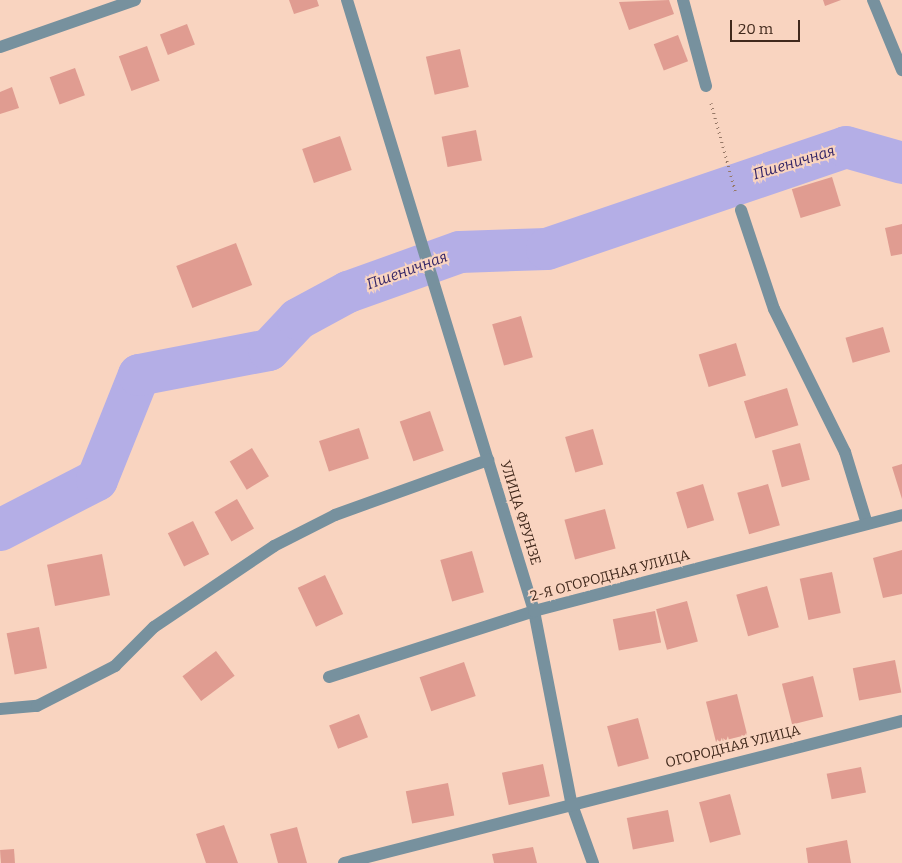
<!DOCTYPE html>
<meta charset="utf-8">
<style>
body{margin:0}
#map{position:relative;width:902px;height:863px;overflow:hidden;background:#f9d4c0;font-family:Bitter,serif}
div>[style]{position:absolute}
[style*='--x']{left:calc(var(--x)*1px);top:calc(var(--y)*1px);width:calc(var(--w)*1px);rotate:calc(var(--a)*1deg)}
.river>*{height:42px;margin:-21px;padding:0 21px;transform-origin:21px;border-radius:21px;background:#b4aee6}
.building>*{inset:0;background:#e09c91;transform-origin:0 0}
.path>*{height:3px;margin-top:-1.5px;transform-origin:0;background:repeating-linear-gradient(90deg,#967867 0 1px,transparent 0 5px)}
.minor>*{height:12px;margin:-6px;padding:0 6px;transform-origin:6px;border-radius:6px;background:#77919e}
span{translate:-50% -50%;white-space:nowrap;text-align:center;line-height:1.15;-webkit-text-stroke:4px #f9d4c0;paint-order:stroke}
.street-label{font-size:14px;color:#41291c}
.water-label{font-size:15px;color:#342566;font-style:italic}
.scale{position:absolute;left:730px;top:20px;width:70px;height:22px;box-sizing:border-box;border:2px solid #41291c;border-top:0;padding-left:6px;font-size:15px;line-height:18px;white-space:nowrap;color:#41291c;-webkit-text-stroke:4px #f9d4c0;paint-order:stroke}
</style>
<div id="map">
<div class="river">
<div style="--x:0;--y:530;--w:109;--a:-27.3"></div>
<div style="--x:97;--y:480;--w:113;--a:-68.2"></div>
<div style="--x:139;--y:375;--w:132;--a:-10.9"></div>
<div style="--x:269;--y:350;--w:42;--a:-46.9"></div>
<div style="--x:298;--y:319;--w:57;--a:-28.4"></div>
<div style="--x:348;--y:292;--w:119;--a:-19.7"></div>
<div style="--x:460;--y:252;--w:87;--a:-2"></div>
<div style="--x:547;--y:249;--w:316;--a:-18.8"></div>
<div style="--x:846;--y:147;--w:58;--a:15.9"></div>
</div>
<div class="building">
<div style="clip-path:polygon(289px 0,317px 0,319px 6px,294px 14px)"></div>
<div style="clip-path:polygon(669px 0,674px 14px,629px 30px,619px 2px)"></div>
<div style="clip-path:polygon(823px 0,841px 0,825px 6px)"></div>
<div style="left:187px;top:24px;width:22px;height:29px;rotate:69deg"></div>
<div style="left:678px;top:35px;width:28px;height:26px;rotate:69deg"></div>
<div style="left:147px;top:46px;width:37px;height:30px;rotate:70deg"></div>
<div style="left:460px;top:49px;width:39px;height:35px;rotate:77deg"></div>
<div style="left:75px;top:68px;width:29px;height:27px;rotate:70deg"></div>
<div style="clip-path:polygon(12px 87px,19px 108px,0 114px,0 92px)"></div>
<div style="left:476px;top:130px;width:31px;height:35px;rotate:79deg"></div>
<div style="left:340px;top:136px;width:36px;height:40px;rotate:71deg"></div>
<div style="left:832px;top:177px;width:30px;height:42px;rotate:73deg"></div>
<div style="clip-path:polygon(902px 224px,902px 254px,891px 256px,885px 228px)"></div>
<div style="left:236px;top:243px;width:45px;height:64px;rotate:69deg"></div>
<div style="left:521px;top:316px;width:43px;height:30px;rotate:74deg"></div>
<div style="left:883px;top:327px;width:26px;height:39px;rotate:74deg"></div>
<div style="left:736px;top:343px;width:34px;height:39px;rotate:73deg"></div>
<div style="left:787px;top:388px;width:39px;height:45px;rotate:73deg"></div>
<div style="left:430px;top:411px;width:42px;height:32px;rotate:71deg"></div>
<div style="left:359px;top:428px;width:32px;height:42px;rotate:72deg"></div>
<div style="left:593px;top:429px;width:37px;height:29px;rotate:74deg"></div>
<div style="left:800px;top:443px;width:38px;height:29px;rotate:75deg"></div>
<div style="left:252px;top:448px;width:33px;height:26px;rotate:59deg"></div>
<div style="clip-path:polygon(902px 464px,902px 499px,892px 467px)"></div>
<div style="left:703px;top:484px;width:38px;height:28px;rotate:73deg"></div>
<div style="left:768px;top:484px;width:43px;height:32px;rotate:74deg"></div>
<div style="left:237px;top:499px;width:34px;height:26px;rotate:60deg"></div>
<div style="left:605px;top:509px;width:41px;height:42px;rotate:75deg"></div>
<div style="left:193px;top:521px;width:37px;height:28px;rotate:64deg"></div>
<div style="clip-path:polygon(902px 550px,902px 594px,883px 598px,873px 558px)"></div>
<div style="left:472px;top:551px;width:43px;height:33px;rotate:74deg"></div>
<div style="left:102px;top:554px;width:42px;height:56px;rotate:79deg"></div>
<div style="left:832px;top:572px;width:42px;height:33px;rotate:78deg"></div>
<div style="left:325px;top:575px;width:43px;height:30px;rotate:65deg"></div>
<div style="left:767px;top:586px;width:43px;height:32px;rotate:74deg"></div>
<div style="left:687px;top:601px;width:42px;height:32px;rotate:75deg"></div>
<div style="left:655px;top:611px;width:32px;height:43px;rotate:79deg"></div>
<div style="left:39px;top:627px;width:42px;height:33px;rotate:79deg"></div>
<div style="left:216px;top:651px;width:31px;height:42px;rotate:53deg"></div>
<div style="left:895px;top:660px;width:33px;height:43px;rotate:79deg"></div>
<div style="left:464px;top:662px;width:36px;height:47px;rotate:71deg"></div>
<div style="left:813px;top:676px;width:42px;height:32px;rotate:76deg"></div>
<div style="left:737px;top:694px;width:42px;height:32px;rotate:76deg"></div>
<div style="left:359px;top:714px;width:25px;height:32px;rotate:69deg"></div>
<div style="left:638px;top:718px;width:42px;height:32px;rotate:75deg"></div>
<div style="left:543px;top:764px;width:33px;height:42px;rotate:78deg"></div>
<div style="left:861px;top:767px;width:26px;height:35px;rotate:79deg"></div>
<div style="left:448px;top:783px;width:33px;height:43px;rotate:79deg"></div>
<div style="left:730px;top:794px;width:42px;height:32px;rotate:75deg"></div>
<div style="left:668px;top:810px;width:32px;height:42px;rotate:79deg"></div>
<div style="clip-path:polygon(224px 825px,238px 863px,206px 863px,196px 834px)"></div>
<div style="clip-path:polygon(297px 827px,307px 863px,278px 863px,270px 834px)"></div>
<div style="clip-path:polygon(847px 840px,851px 863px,808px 863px,806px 848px)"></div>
<div style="clip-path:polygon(533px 847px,537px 863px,494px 863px,492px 854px)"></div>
<div style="left:14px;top:849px;width:14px;height:14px;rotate:86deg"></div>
</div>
<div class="path">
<div style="--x:711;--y:103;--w:94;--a:74.6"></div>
</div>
<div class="minor">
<div style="--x:347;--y:0;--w:639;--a:72.98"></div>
<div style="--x:534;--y:611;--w:195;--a:79"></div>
<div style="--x:571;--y:802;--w:65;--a:70.2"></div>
<div style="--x:683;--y:0;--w:89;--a:75"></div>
<div style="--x:873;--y:0;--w:76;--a:67.5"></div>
<div style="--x:0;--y:47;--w:143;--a:-19.2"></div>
<div style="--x:741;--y:210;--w:104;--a:71.6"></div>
<div style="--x:774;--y:309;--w:160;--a:63.6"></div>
<div style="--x:845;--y:452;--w:75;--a:73"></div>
<div style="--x:329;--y:677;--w:215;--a:-17.8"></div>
<div style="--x:534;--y:611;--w:380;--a:-14.6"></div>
<div style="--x:0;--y:709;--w:37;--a:-5"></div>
<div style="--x:37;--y:706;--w:88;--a:-27.1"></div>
<div style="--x:115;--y:666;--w:55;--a:-45"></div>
<div style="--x:154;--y:627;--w:145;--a:-34"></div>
<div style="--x:274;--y:546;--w:68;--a:-26.9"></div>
<div style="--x:335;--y:515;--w:163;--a:-19.8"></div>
<div style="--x:344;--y:863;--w:576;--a:-14.28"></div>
</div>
<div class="street-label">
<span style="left:520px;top:513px;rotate:73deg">УЛИЦА ФРУНЗЕ</span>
<span style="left:610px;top:576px;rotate:-15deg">2-Я ОГОРОДНАЯ УЛИЦА</span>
<span style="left:733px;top:747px;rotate:-14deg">ОГОРОДНАЯ УЛИЦА</span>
</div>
<div class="water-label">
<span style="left:794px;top:163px;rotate:-17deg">Пшеничная</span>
<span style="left:407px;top:271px;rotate:-20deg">Пшеничная</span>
</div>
<div class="scale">20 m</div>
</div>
